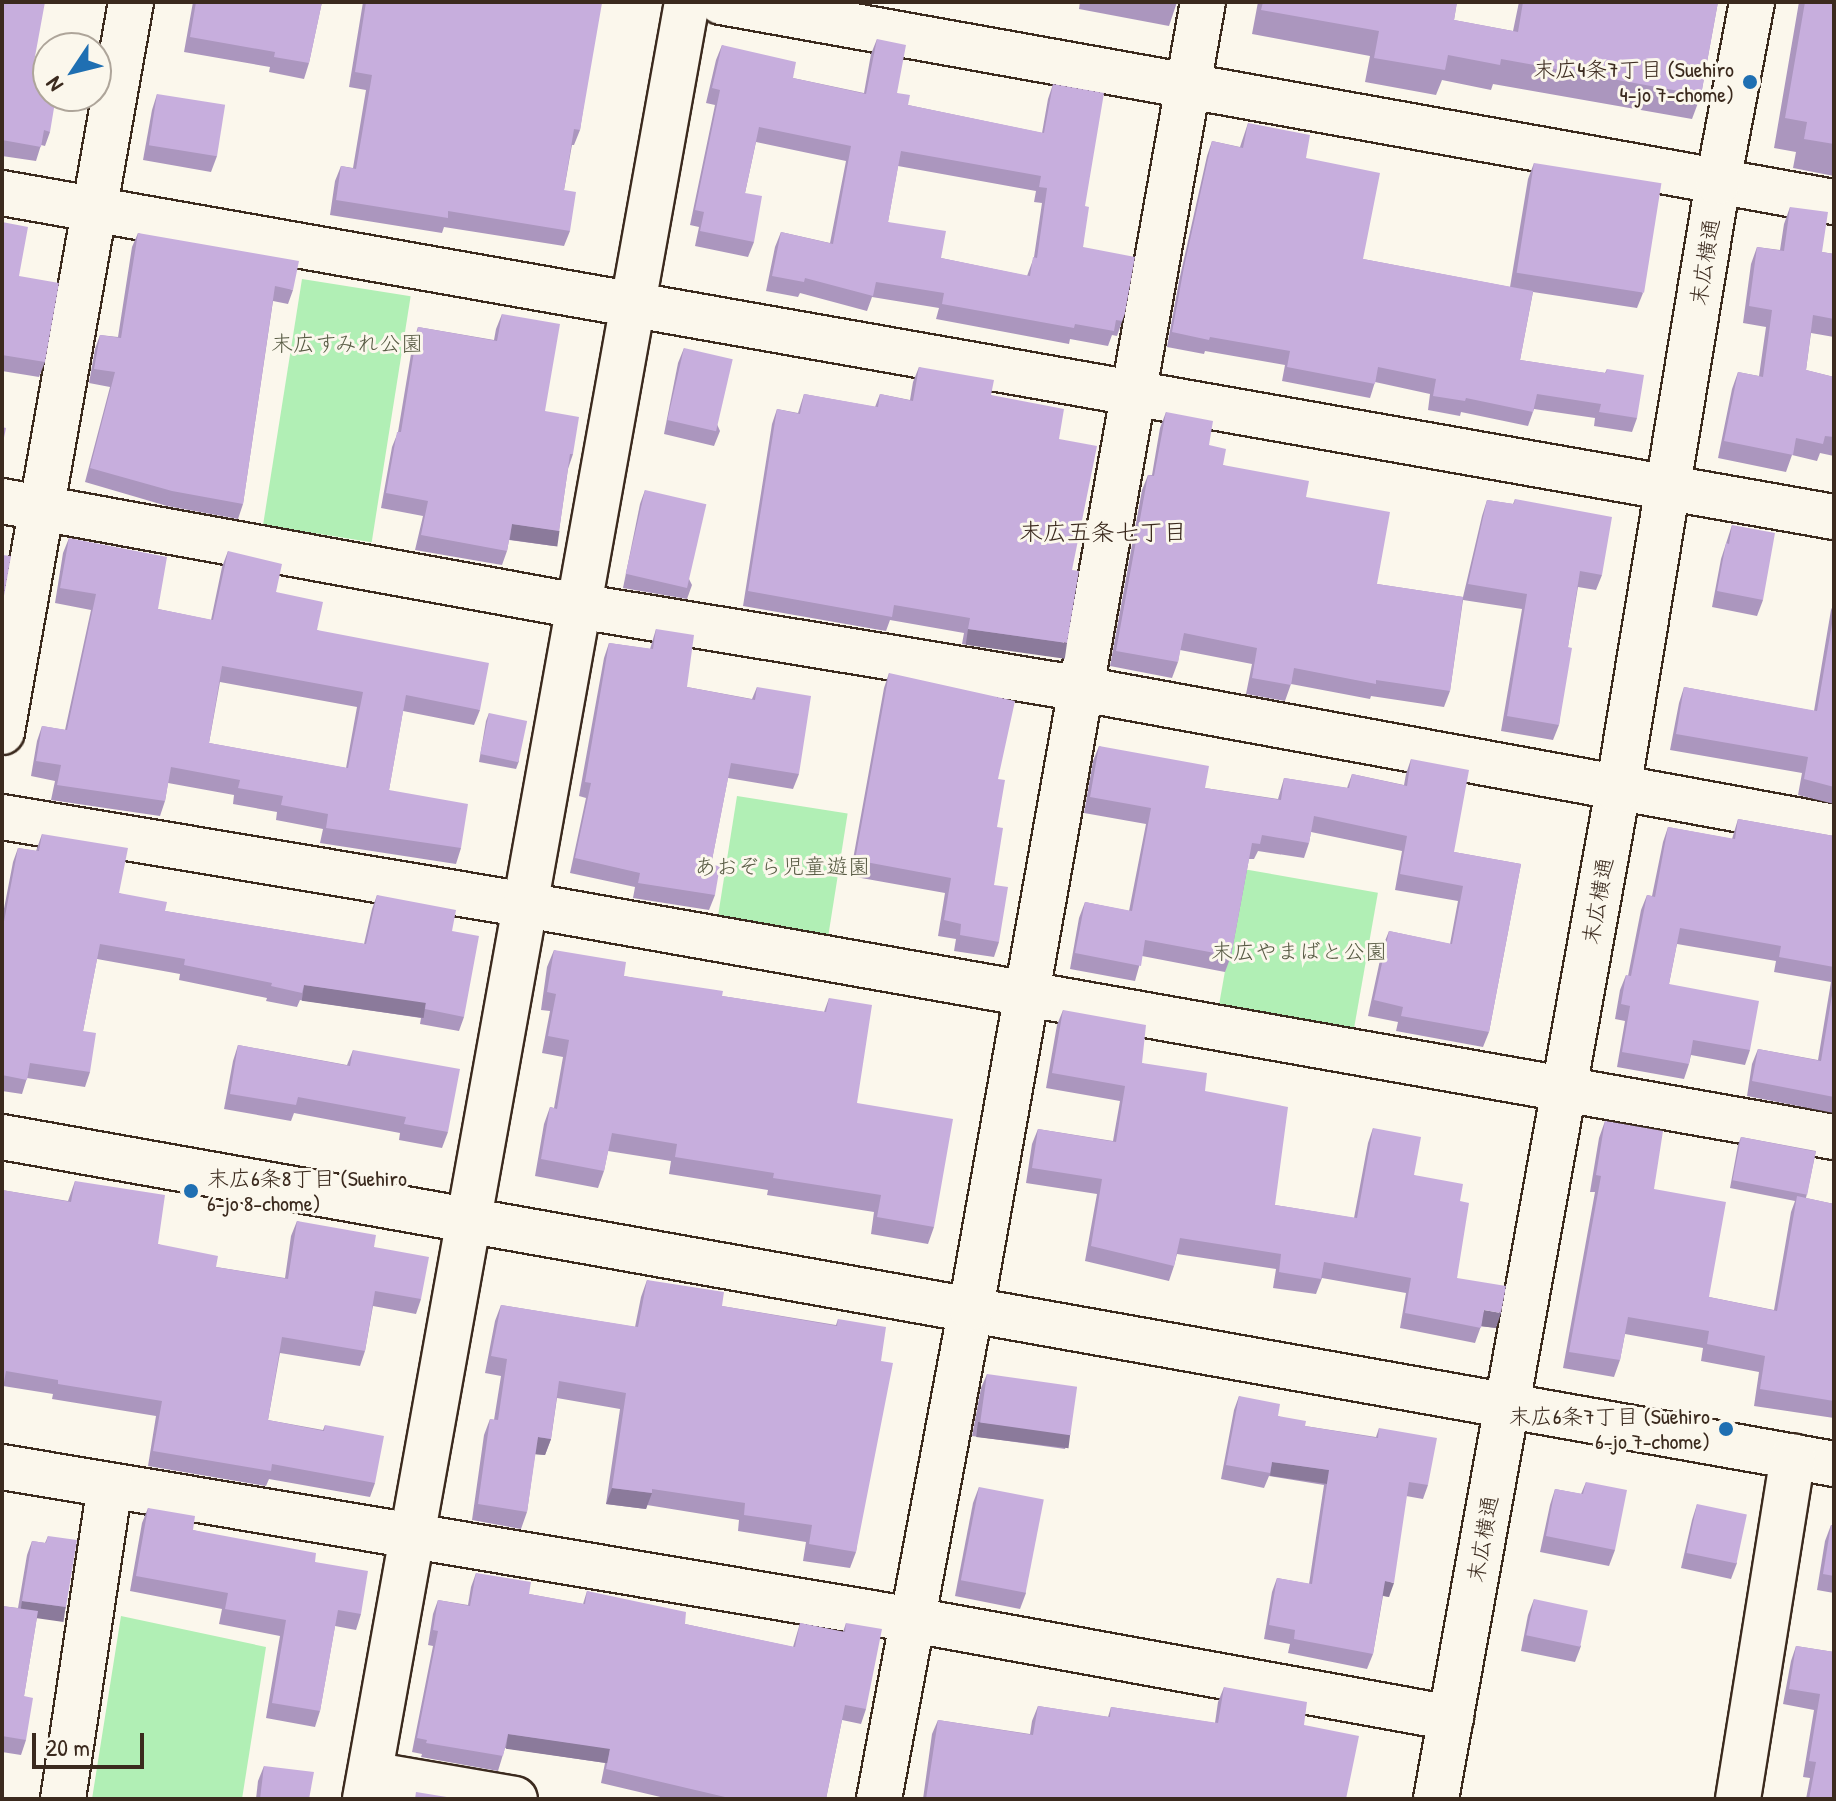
<!DOCTYPE html>
<meta charset="utf-8">
<style>
body{margin:0}
#map{position:relative;width:1836px;height:1801px;overflow:hidden;background:#fbf7ec;font-family:"Patrick Hand","Klee One",sans-serif}
div>[style]{position:absolute}
[style*='--x']{left:calc(var(--x)*1px);top:calc(var(--y)*1px);width:calc(var(--w)*1px);rotate:calc(var(--a)*1deg)}
.green>*{inset:0;background:#b1efb5;transform-origin:0 0}
.roads{filter:drop-shadow(2px 0 #3b2a1e) drop-shadow(-2px 0 #3b2a1e) drop-shadow(0 2px #3b2a1e) drop-shadow(0 -2px #3b2a1e)}
.minor>*{height:44px;margin:-22px;padding:0 22px;transform-origin:22px;border-radius:22px;background:#fbf7ec}
.wall>*{inset:0;background:#ab96be}
.shaded-wall>*{inset:0;background:#8b7a9b;transform-origin:0 0}
.building>*{inset:0;background:#c7aedd;transform-origin:0 0}
.dots>*{width:22px;height:22px;translate:-50% -50%;box-sizing:border-box;border:4px solid #fbf7ec;border-radius:50%}
span{translate:-50% -50%;white-space:nowrap;text-align:center;line-height:1.15;-webkit-text-stroke:6px #fbf7ec;paint-order:stroke}
.poi-label{font-size:22px;color:#3b2a1e}
.right{translate:-100% -50%;text-align:right}
.left{translate:0 -50%;text-align:left}
.street-label{font-size:22px;color:#3b2a1e}
.park-label{font-size:22px;color:#585b44}
.neighbourhood-label{font-size:24px;color:#3b2a1e}
.frame{position:absolute;inset:0;border:4px solid #3b2a1e;pointer-events:none}
.north{position:absolute;left:32px;top:32px;width:80px;height:80px;box-sizing:border-box;background:#fbf7ec;border:2px solid #aea59a;border-radius:50%;rotate:235deg;font-size:22px;font-weight:700;line-height:32px;text-align:center;color:#3b2a1e}
.north::after{content:'';display:block;margin:auto;width:28px;height:36px;background:#1f6fb2;clip-path:polygon(50% 0,100% 100%,50% 72%,0 100%)}
.scale{position:absolute;left:32px;top:1733px;width:112px;height:36px;box-sizing:border-box;border:4px solid #3b2a1e;border-top:0;padding-left:10px;font-size:24px;line-height:28px;white-space:nowrap;color:#3b2a1e;-webkit-text-stroke:6px #fbf7ec;paint-order:stroke}
</style>
<div id="map">
<div class="green">
<div style="left:302px;top:279px;width:110px;height:249px;rotate:9deg"></div>
<div style="left:737px;top:796px;width:112px;height:125px;rotate:9deg"></div>
<div style="left:1243px;top:869px;width:137px;height:145px;rotate:10deg"></div>
<div style="clip-path:polygon(121px 1616px,266px 1647px,242px 1799px,92px 1799px)"></div>
</div>
<div class="roads">
<div class="minor">
<div style="--x:721;--y:2;--w:1131;--a:10.19"></div>
<div style="--x:2;--y:193;--w:1860;--a:10.03"></div>
<div style="--x:2;--y:501;--w:585;--a:10.33"></div>
<div style="--x:578;--y:606;--w:511;--a:9.35"></div>
<div style="--x:1082;--y:689;--w:765;--a:10.4"></div>
<div style="--x:2;--y:732;--w:741;--a:-79.98"></div>
<div style="--x:2;--y:817;--w:531;--a:9.53"></div>
<div style="--x:526;--y:905;--w:1328;--a:10.06"></div>
<div style="--x:2;--y:1137;--w:1861;--a:10.12"></div>
<div style="--x:2;--y:1467;--w:924;--a:9.53"></div>
<div style="--x:913;--y:1620;--w:547;--a:10.32"></div>
<div style="--x:370;--y:1774;--w:147;--a:9.8"></div>
<div style="--x:63;--y:1799;--w:317;--a:-81.5"></div>
<div style="--x:365;--y:1799;--w:1826;--a:-79.84"></div>
<div style="--x:879;--y:1799;--w:500;--a:-79.4"></div>
<div style="--x:971;--y:1308;--w:1326;--a:-79.93"></div>
<div style="--x:1436;--y:1799;--w:1025;--a:-79.78"></div>
<div style="--x:1618;--y:790;--w:616;--a:-80.66"></div>
<div style="--x:1718;--y:182;--w:183;--a:-79.3"></div>
<div style="--x:1738;--y:1799;--w:347;--a:-80.9"></div>
</div>
</div>
<div class="wall">
<div style="clip-path:polygon(2px 2px,34px 62px,50px 132px,45px 146px,41px 145px,36px 161px,2px 156px)"></div>
<div style="clip-path:polygon(193px 2px,322px 2px,309px 63px,304px 79px,269px 72px,270px 67px,184px 52px)"></div>
<div style="clip-path:polygon(363px 2px,599px 2px,580px 130px,574px 145px,572px 145px,564px 190px,570px 231px,564px 246px,444px 227px,442px 233px,330px 215px,335px 181px,341px 166px,353px 168px,366px 90px,349px 87px)"></div>
<div style="clip-path:polygon(1080px 2px,1177px 2px,1169px 26px,1079px 9px)"></div>
<div style="clip-path:polygon(1258px 2px,1457px 2px,1454px 20px,1513px 31px,1519px 2px,1718px 2px,1701px 95px,1692px 119px,1493px 84px,1491px 90px,1442px 80px,1436px 95px,1365px 82px,1370px 56px,1252px 34px)"></div>
<div style="clip-path:polygon(1799px 2px,1834px 2px,1834px 176px,1793px 168px,1796px 152px,1774px 148px)"></div>
<div style="clip-path:polygon(evenodd,877px 39px,897px 93px,908px 105px,1042px 133px,1048px 99px,1053px 84px,1085px 206px,1083px 247px,1125px 313px,1117px 336px,1112px 335px,1108px 346px,1070px 339px,1069px 344px,936px 319px,939px 308px,872px 297px,867px 311px,800px 293px,798px 297px,766px 291px,775px 247px,781px 232px,830px 243px,846px 161px,756px 142px,745px 193px,754px 242px,748px 257px,695px 246px,699px 227px,690px 225px,715px 105px,706px 103px,716px 60px,722px 45px,793px 78px,864px 93px,871px 54px,877px 39px,898px 166px,1036px 191px,1034px 202px,1042px 203px,1034px 257px,1027px 276px,941px 258px,888px 222px,898px 166px)"></div>
<div style="clip-path:polygon(157px 94px,217px 156px,211px 172px,143px 160px,152px 110px)"></div>
<div style="clip-path:polygon(1248px 123px,1306px 158px,1363px 259px,1510px 287px,1528px 179px,1534px 163px,1643px 293px,1637px 308px,1533px 292px,1520px 360px,1605px 373px,1607px 369px,1637px 418px,1632px 432px,1594px 426px,1595px 418px,1534px 409px,1528px 426px,1461px 412px,1460px 416px,1428px 410px,1430px 394px,1375px 382px,1370px 398px,1282px 381px,1285px 365px,1205px 351px,1204px 354px,1167px 347px,1179px 281px,1207px 156px,1212px 141px,1240px 147px)"></div>
<div style="clip-path:polygon(1790px 207px,1822px 252px,1834px 254px,1834px 337px,1811px 333px,1806px 370px,1834px 377px,1834px 456px,1820px 453px,1817px 461px,1792px 455px,1786px 472px,1718px 458px,1732px 389px,1738px 372px,1759px 376px,1766px 327px,1743px 323px,1751px 264px,1757px 247px,1780px 250px,1784px 224px)"></div>
<div style="clip-path:polygon(2px 222px,45px 362px,39px 377px,2px 371px)"></div>
<div style="clip-path:polygon(138px 233px,293px 290px,288px 304px,273px 301px,243px 504px,238px 519px,167px 506px,85px 482px,110px 387px,89px 383px,95px 349px,100px 335px,118px 337px,132px 247px)"></div>
<div style="clip-path:polygon(502px 314px,545px 411px,573px 454px,568px 469px,559px 531px,554px 546px,509px 540px,507px 551px,502px 565px,415px 550px,423px 516px,381px 508px,392px 447px,398px 432px,413px 342px,418px 327px,494px 340px,496px 329px)"></div>
<div style="clip-path:polygon(684px 348px,720px 431px,714px 446px,664px 434px,678px 363px)"></div>
<div style="clip-path:polygon(919px 367px,991px 395px,1059px 439px,1072px 570px,1061px 657px,962px 644px,964px 633px,890px 620px,886px 631px,743px 606px,772px 424px,777px 409px,798px 413px,804px 394px,875px 407px,880px 394px,910px 400px,913px 382px)"></div>
<div style="clip-path:polygon(1166px 412px,1209px 445px,1223px 465px,1306px 497px,1377px 584px,1463px 597px,1482px 516px,1487px 500px,1513px 504px,1515px 499px,1602px 575px,1596px 590px,1578px 587px,1568px 647px,1559px 725px,1553px 740px,1501px 731px,1522px 609px,1463px 600px,1450px 691px,1444px 707px,1371px 696px,1370px 699px,1291px 684px,1285px 701px,1246px 694px,1252px 664px,1180px 650px,1178px 662px,1172px 678px,1110px 666px,1142px 490px,1148px 475px,1152px 475px,1160px 428px)"></div>
<div style="clip-path:polygon(645px 490px,692px 585px,687px 599px,623px 588px,640px 504px)"></div>
<div style="clip-path:polygon(1732px 525px,1763px 600px,1757px 616px,1712px 607px,1721px 559px)"></div>
<div style="clip-path:polygon(evenodd,69px 538px,158px 609px,211px 620px,222px 567px,228px 551px,276px 592px,317px 630px,480px 710px,474px 725px,403px 711px,389px 790px,461px 848px,456px 864px,320px 843px,323px 829px,276px 820px,277px 812px,233px 804px,234px 795px,168px 783px,165px 801px,160px 816px,51px 800px,55px 781px,31px 776px,37px 741px,42px 726px,65px 730px,91px 610px,55px 603px,63px 553px,69px 538px,220px 682px,357px 707px,346px 768px,209px 743px,220px 682px)"></div>
<div style="clip-path:polygon(1834px 603px,1834px 804px,1798px 795px,1802px 773px,1670px 750px,1679px 703px,1684px 687px,1814px 711px,1831px 610px)"></div>
<div style="clip-path:polygon(656px 629px,687px 687px,752px 699px,757px 687px,799px 774px,793px 789px,728px 778px,711px 865px,715px 895px,709px 910px,633px 898px,635px 887px,570px 873px,586px 798px,579px 796px,604px 658px,609px 643px,650px 649px)"></div>
<div style="clip-path:polygon(889px 673px,998px 779px,994px 885px,999px 942px,994px 957px,954px 951px,956px 939px,938px 936px,945px 893px,850px 876px,884px 688px)"></div>
<div style="clip-path:polygon(489px 713px,519px 761px,516px 769px,479px 762px,486px 721px)"></div>
<div style="clip-path:polygon(1099px 746px,1205px 788px,1278px 799px,1284px 778px,1347px 788px,1352px 774px,1404px 785px,1406px 774px,1411px 759px,1454px 852px,1521px 864px,1489px 1032px,1483px 1047px,1396px 1031px,1398px 1022px,1368px 1016px,1383px 946px,1389px 931px,1450px 944px,1458px 901px,1395px 890px,1402px 851px,1311px 832px,1309px 843px,1304px 858px,1258px 851px,1254px 859px,1249px 859px,1231px 956px,1225px 972px,1142px 956px,1135px 981px,1070px 969px,1079px 918px,1085px 902px,1129px 911px,1146px 824px,1084px 813px,1093px 761px)"></div>
<div style="clip-path:polygon(1738px 819px,1834px 836px,1834px 1113px,1747px 1096px,1752px 1064px,1758px 1049px,1818px 1060px,1831px 982px,1774px 972px,1776px 961px,1677px 944px,1669px 984px,1750px 1050px,1745px 1065px,1691px 1055px,1689px 1064px,1684px 1079px,1617px 1067px,1625px 1021px,1615px 1019px,1620px 990px,1626px 975px,1628px 976px,1641px 910px,1647px 895px,1652px 896px,1663px 842px,1668px 827px,1732px 839px)"></div>
<div style="clip-path:polygon(42px 834px,119px 893px,165px 911px,364px 944px,372px 909px,377px 895px,452px 931px,464px 1017px,459px 1031px,420px 1024px,421px 1018px,300px 1000px,297px 1007px,266px 1001px,267px 998px,179px 980px,180px 974px,97px 959px,83px 1031px,90px 1072px,85px 1087px,27px 1078px,22px 1094px,2px 1091px,2px 919px,13px 862px,18px 848px,36px 851px)"></div>
<div style="clip-path:polygon(554px 950px,624px 976px,722px 996px,824px 1012px,829px 998px,857px 1103px,934px 1227px,928px 1244px,871px 1234px,874px 1212px,767px 1195px,768px 1190px,669px 1174px,671px 1161px,608px 1151px,604px 1171px,598px 1188px,535px 1176px,544px 1124px,550px 1107px,554px 1108px,563px 1057px,542px 1053px,550px 1011px,541px 1010px,547px 967px)"></div>
<div style="clip-path:polygon(1063px 1010px,1142px 1063px,1205px 1091px,1275px 1205px,1354px 1218px,1368px 1143px,1373px 1128px,1414px 1175px,1460px 1201px,1457px 1278px,1496px 1328px,1481px 1326px,1475px 1343px,1400px 1328px,1406px 1293px,1322px 1278px,1316px 1294px,1273px 1288px,1276px 1269px,1177px 1254px,1174px 1266px,1169px 1281px,1085px 1261px,1097px 1194px,1026px 1183px,1032px 1144px,1038px 1129px,1113px 1141px,1120px 1101px,1046px 1088px,1057px 1025px)"></div>
<div style="clip-path:polygon(238px 1045px,347px 1065px,353px 1050px,448px 1132px,442px 1148px,399px 1140px,400px 1133px,294px 1113px,291px 1121px,224px 1109px,233px 1061px)"></div>
<div style="clip-path:polygon(1605px 1121px,1654px 1189px,1709px 1297px,1774px 1310px,1791px 1212px,1795px 1201px,1730px 1188px,1738px 1145px,1741px 1137px,1816px 1151px,1806px 1198px,1834px 1204px,1834px 1418px,1754px 1406px,1759px 1372px,1701px 1361px,1703px 1348px,1625px 1334px,1620px 1360px,1614px 1377px,1563px 1368px,1595px 1192px,1590px 1192px,1599px 1138px)"></div>
<div style="clip-path:polygon(75px 1181px,158px 1244px,216px 1267px,285px 1278px,291px 1236px,297px 1221px,374px 1247px,421px 1299px,416px 1314px,373px 1306px,365px 1351px,360px 1366px,280px 1353px,268px 1420px,323px 1430px,325px 1425px,375px 1483px,370px 1497px,269px 1479px,266px 1486px,148px 1466px,156px 1416px,52px 1399px,53px 1394px,3px 1386px,2px 1190px,68px 1201px)"></div>
<div style="clip-path:polygon(647px 1280px,722px 1306px,836px 1325px,838px 1319px,881px 1361px,856px 1552px,850px 1568px,803px 1561px,806px 1542px,738px 1531px,739px 1520px,647px 1505px,646px 1509px,606px 1504px,620px 1409px,557px 1398px,551px 1439px,545px 1455px,535px 1454px,527px 1512px,521px 1529px,472px 1520px,484px 1435px,490px 1419px,494px 1420px,501px 1376px,485px 1373px,495px 1321px,501px 1305px,635px 1327px,641px 1297px)"></div>
<div style="clip-path:polygon(987px 1374px,1070px 1434px,1065px 1449px,972px 1436px,981px 1388px)"></div>
<div style="clip-path:polygon(1239px 1396px,1278px 1416px,1305px 1426px,1376px 1437px,1379px 1428px,1428px 1485px,1423px 1499px,1406px 1496px,1389px 1597px,1383px 1596px,1373px 1654px,1367px 1669px,1288px 1653px,1290px 1644px,1264px 1639px,1272px 1592px,1277px 1578px,1309px 1584px,1324px 1485px,1269px 1476px,1264px 1488px,1221px 1479px,1234px 1410px)"></div>
<div style="clip-path:polygon(1586px 1482px,1615px 1550px,1609px 1566px,1540px 1552px,1550px 1505px,1555px 1489px,1581px 1494px)"></div>
<div style="clip-path:polygon(979px 1487px,1026px 1593px,1020px 1609px,955px 1596px,973px 1503px)"></div>
<div style="clip-path:polygon(1697px 1504px,1737px 1563px,1731px 1579px,1681px 1568px,1692px 1520px)"></div>
<div style="clip-path:polygon(148px 1508px,193px 1530px,315px 1562px,361px 1614px,356px 1630px,335px 1626px,320px 1711px,315px 1727px,266px 1718px,280px 1636px,219px 1624px,222px 1609px,130px 1591px,142px 1523px)"></div>
<div style="clip-path:polygon(1831px 1525px,1834px 1526px,1834px 1593px,1817px 1590px,1825px 1541px)"></div>
<div style="clip-path:polygon(48px 1536px,66px 1607px,61px 1621px,37px 1617px,24px 1696px,26px 1740px,21px 1755px,2px 1752px,2px 1606px,18px 1608px,27px 1555px,32px 1541px,45px 1543px)"></div>
<div style="clip-path:polygon(476px 1573px,529px 1594px,583px 1604px,587px 1591px,685px 1624px,793px 1647px,800px 1623px,843px 1632px,846px 1623px,866px 1709px,861px 1724px,842px 1720px,826px 1799px,669px 1799px,601px 1783px,605px 1763px,505px 1748px,498px 1771px,421px 1757px,422px 1754px,412px 1752px,433px 1646px,428px 1645px,433px 1614px,438px 1600px,468px 1605px,471px 1587px)"></div>
<div style="clip-path:polygon(1534px 1599px,1581px 1646px,1575px 1662px,1521px 1651px,1528px 1615px)"></div>
<div style="clip-path:polygon(1796px 1646px,1834px 1652px,1834px 1799px,1806px 1799px,1810px 1778px,1803px 1777px,1814px 1710px,1783px 1704px,1791px 1661px)"></div>
<div style="clip-path:polygon(1224px 1687px,1304px 1725px,1346px 1799px,923px 1799px,932px 1734px,938px 1720px,1030px 1734px,1032px 1721px,1038px 1706px,1108px 1717px,1111px 1707px,1215px 1723px,1218px 1702px)"></div>
<div style="clip-path:polygon(264px 1766px,309px 1799px,256px 1799px,258px 1781px)"></div>
</div>
<div class="shaded-wall">
<div style="left:512px;top:524px;width:48px;height:16px;rotate:8deg"></div>
<div style="left:968px;top:629px;width:100px;height:16px;rotate:8deg"></div>
<div style="left:304px;top:985px;width:123px;height:16px;rotate:8deg"></div>
<div style="clip-path:polygon(1484px 1310px,1501px 1313px,1496px 1328px,1479px 1326px)"></div>
<div style="left:978px;top:1422px;width:93px;height:15px;rotate:7deg"></div>
<div style="clip-path:polygon(538px 1437px,551px 1439px,545px 1455px,532px 1454px)"></div>
<div style="left:1272px;top:1462px;width:58px;height:14px;rotate:8deg"></div>
<div style="clip-path:polygon(612px 1488px,652px 1493px,646px 1509px,606px 1504px)"></div>
<div style="clip-path:polygon(1385px 1581px,1394px 1583px,1389px 1597px,1380px 1595px)"></div>
<div style="left:22px;top:1601px;width:44px;height:15px;rotate:8deg"></div>
<div style="left:508px;top:1734px;width:103px;height:15px;rotate:8deg"></div>
</div>
<div class="building">
<div style="clip-path:polygon(2px 2px,45px 2px,34px 62px,48px 64px,48px 96px,56px 96px,50px 132px,44px 130px,41px 147px,2px 140px)"></div>
<div style="clip-path:polygon(196px 2px,322px 2px,309px 63px,274px 57px,275px 52px,190px 37px)"></div>
<div style="clip-path:polygon(366px 2px,602px 3px,580px 130px,574px 129px,564px 190px,576px 192px,570px 231px,448px 211px,448px 218px,336px 200px,341px 166px,356px 169px,372px 75px,355px 72px)"></div>
<div style="clip-path:polygon(1263px 2px,1457px 2px,1454px 20px,1518px 32px,1523px 2px,1718px 2px,1701px 95px,1501px 59px,1500px 65px,1448px 55px,1445px 70px,1374px 58px,1379px 31px,1261px 10px)"></div>
<div style="clip-path:polygon(1805px 2px,1834px 2px,1834px 144px,1804px 139px,1807px 122px,1785px 118px)"></div>
<div style="clip-path:polygon(evenodd,877px 39px,906px 45px,897px 93px,910px 95px,908px 105px,1044px 133px,1053px 84px,1104px 93px,1085px 206px,1089px 207px,1083px 247px,1135px 257px,1125px 313px,1122px 321px,1116px 320px,1114px 331px,1075px 324px,1074px 328px,942px 304px,944px 293px,876px 282px,873px 296px,805px 278px,804px 282px,772px 276px,781px 232px,833px 244px,851px 146px,759px 127px,745px 193px,762px 196px,754px 242px,700px 231px,704px 212px,695px 210px,720px 90px,712px 88px,722px 45px,796px 62px,793px 78px,866px 94px,877px 39px,901px 151px,1041px 176px,1039px 187px,1047px 188px,1037px 258px,1033px 257px,1030px 276px,941px 258px,946px 231px,888px 222px,901px 151px)"></div>
<div style="left:157px;top:94px;width:69px;height:52px;rotate:9deg"></div>
<div style="clip-path:polygon(1248px 123px,1310px 135px,1306px 158px,1380px 173px,1363px 259px,1533px 291px,1520px 360px,1606px 373px,1607px 369px,1644px 375px,1637px 418px,1599px 412px,1601px 404px,1537px 394px,1533px 412px,1466px 398px,1465px 401px,1433px 396px,1436px 379px,1378px 367px,1375px 384px,1287px 367px,1290px 351px,1210px 337px,1209px 340px,1172px 332px,1184px 267px,1212px 141px,1243px 148px)"></div>
<div style="left:1534px;top:163px;width:129px;height:111px;rotate:9deg"></div>
<div style="clip-path:polygon(1790px 207px,1828px 212px,1822px 252px,1834px 254px,1834px 319px,1813px 315px,1806px 370px,1834px 377px,1834px 437px,1825px 436px,1823px 444px,1796px 438px,1793px 455px,1724px 441px,1738px 372px,1763px 377px,1772px 310px,1749px 306px,1757px 247px,1784px 251px)"></div>
<div style="clip-path:polygon(2px 222px,28px 227px,19px 276px,59px 283px,45px 362px,2px 355px)"></div>
<div style="clip-path:polygon(138px 233px,299px 261px,293px 290px,275px 286px,243px 504px,172px 491px,90px 468px,115px 372px,94px 369px,100px 335px,121px 338px)"></div>
<div style="clip-path:polygon(502px 314px,560px 324px,545px 411px,579px 417px,573px 454px,570px 454px,559px 531px,512px 524px,507px 551px,421px 535px,428px 501px,386px 493px,397px 432px,401px 432px,418px 327px,497px 341px)"></div>
<div style="left:684px;top:348px;width:50px;height:74px;rotate:13deg"></div>
<div style="clip-path:polygon(919px 367px,994px 380px,991px 395px,1064px 409px,1059px 439px,1097px 446px,1072px 570px,1079px 571px,1067px 643px,968px 629px,970px 618px,894px 605px,892px 617px,748px 591px,777px 409px,800px 414px,804px 394px,878px 407px,880px 394px,913px 401px)"></div>
<div style="clip-path:polygon(1166px 412px,1213px 421px,1209px 445px,1226px 449px,1223px 465px,1309px 481px,1306px 497px,1390px 512px,1377px 584px,1463px 597px,1450px 691px,1376px 680px,1376px 684px,1294px 668px,1291px 685px,1252px 678px,1257px 648px,1184px 633px,1178px 662px,1116px 651px,1148px 475px,1154px 476px)"></div>
<div style="clip-path:polygon(2px 427px,6px 428px,2px 447px)"></div>
<div style="left:645px;top:490px;width:63px;height:86px;rotate:13deg"></div>
<div style="clip-path:polygon(1515px 499px,1612px 517px,1602px 575px,1580px 571px,1568px 647px,1572px 648px,1559px 725px,1507px 716px,1527px 594px,1468px 584px,1487px 500px,1514px 504px)"></div>
<div style="clip-path:polygon(1732px 525px,1775px 533px,1763px 600px,1717px 591px,1726px 543px,1729px 544px)"></div>
<div style="clip-path:polygon(evenodd,69px 538px,167px 557px,158px 609px,213px 620px,228px 551px,282px 564px,276px 592px,323px 602px,317px 630px,489px 663px,480px 710px,406px 695px,389px 790px,468px 804px,461px 848px,326px 828px,328px 814px,281px 805px,283px 796px,238px 788px,240px 780px,171px 767px,165px 801px,57px 785px,61px 765px,36px 761px,42px 726px,67px 730px,96px 594px,60px 588px,69px 538px,222px 666px,363px 692px,348px 768px,209px 743px,222px 666px)"></div>
<div style="clip-path:polygon(2px 555px,11px 556px,2px 607px)"></div>
<div style="clip-path:polygon(1834px 612px,1834px 787px,1804px 779px,1808px 757px,1676px 734px,1684px 687px,1817px 711px)"></div>
<div style="clip-path:polygon(656px 629px,694px 635px,687px 687px,755px 700px,757px 687px,811px 696px,799px 774px,731px 763px,711px 865px,720px 866px,715px 895px,638px 883px,640px 873px,575px 858px,591px 783px,585px 782px,609px 643px,653px 649px)"></div>
<div style="clip-path:polygon(889px 673px,1015px 701px,998px 779px,1005px 780px,997px 827px,1003px 828px,994px 885px,1008px 887px,999px 942px,960px 935px,961px 924px,944px 920px,951px 878px,855px 860px)"></div>
<div style="left:489px;top:713px;width:39px;height:42px;rotate:12deg"></div>
<div style="clip-path:polygon(1099px 746px,1209px 766px,1205px 788px,1281px 800px,1284px 778px,1349px 788px,1352px 774px,1407px 786px,1411px 759px,1469px 770px,1454px 852px,1521px 864px,1489px 1032px,1401px 1016px,1403px 1007px,1374px 1000px,1389px 931px,1452px 944px,1463px 886px,1400px 874px,1407px 836px,1314px 816px,1309px 843px,1262px 835px,1260px 844px,1252px 843px,1231px 956px,1145px 940px,1141px 966px,1075px 953px,1085px 902px,1132px 911px,1151px 808px,1090px 797px)"></div>
<div style="clip-path:polygon(1738px 819px,1834px 836px,1834px 967px,1779px 957px,1781px 946px,1680px 928px,1669px 984px,1759px 1001px,1750px 1050px,1693px 1040px,1689px 1064px,1622px 1052px,1630px 1006px,1621px 1004px,1626px 975px,1631px 976px,1647px 895px,1655px 897px,1668px 827px,1735px 839px)"></div>
<div style="clip-path:polygon(42px 834px,128px 848px,119px 893px,167px 902px,165px 911px,366px 944px,377px 895px,456px 910px,452px 931px,479px 936px,464px 1017px,425px 1009px,426px 1003px,304px 985px,302px 993px,271px 986px,272px 983px,184px 965px,185px 959px,100px 944px,83px 1031px,96px 1033px,90px 1072px,30px 1063px,27px 1080px,2px 1075px,2px 932px,18px 848px,39px 851px)"></div>
<div style="clip-path:polygon(554px 950px,626px 962px,624px 976px,723px 991px,722px 996px,826px 1012px,829px 998px,872px 1005px,857px 1103px,953px 1119px,934px 1227px,877px 1217px,881px 1195px,773px 1178px,774px 1173px,675px 1157px,677px 1144px,612px 1133px,604px 1171px,541px 1159px,550px 1107px,557px 1109px,569px 1040px,548px 1036px,556px 994px,547px 992px)"></div>
<div style="clip-path:polygon(1834px 983px,1834px 1097px,1752px 1081px,1758px 1049px,1821px 1061px)"></div>
<div style="clip-path:polygon(1063px 1010px,1146px 1025px,1142px 1063px,1207px 1073px,1205px 1091px,1288px 1107px,1275px 1205px,1357px 1218px,1373px 1128px,1421px 1137px,1414px 1175px,1463px 1184px,1460px 1201px,1469px 1203px,1457px 1278px,1506px 1286px,1501px 1313px,1484px 1310px,1481px 1328px,1405px 1313px,1411px 1278px,1324px 1262px,1321px 1279px,1279px 1272px,1281px 1254px,1180px 1238px,1174px 1266px,1091px 1246px,1102px 1179px,1032px 1168px,1038px 1129px,1116px 1142px,1125px 1086px,1052px 1073px)"></div>
<div style="clip-path:polygon(238px 1045px,350px 1066px,353px 1050px,460px 1069px,448px 1132px,404px 1124px,406px 1117px,298px 1097px,296px 1105px,230px 1094px)"></div>
<div style="clip-path:polygon(1605px 1121px,1663px 1131px,1654px 1189px,1726px 1202px,1709px 1297px,1777px 1311px,1797px 1196px,1834px 1204px,1834px 1401px,1760px 1389px,1765px 1356px,1707px 1344px,1709px 1331px,1628px 1317px,1620px 1360px,1569px 1352px,1601px 1176px,1596px 1175px)"></div>
<div style="left:1741px;top:1137px;width:76px;height:44px;rotate:11deg"></div>
<div style="clip-path:polygon(75px 1181px,165px 1195px,158px 1244px,218px 1256px,216px 1267px,288px 1279px,297px 1221px,376px 1235px,374px 1247px,429px 1257px,421px 1299px,375px 1291px,365px 1351px,282px 1337px,268px 1420px,324px 1431px,325px 1425px,384px 1436px,375px 1483px,272px 1464px,271px 1471px,153px 1451px,162px 1401px,58px 1384px,58px 1380px,6px 1371px,2px 1394px,2px 1190px,71px 1202px)"></div>
<div style="clip-path:polygon(647px 1280px,724px 1292px,722px 1306px,837px 1326px,838px 1319px,886px 1327px,881px 1361px,893px 1363px,856px 1552px,809px 1544px,812px 1525px,744px 1515px,745px 1503px,652px 1489px,652px 1493px,612px 1488px,626px 1393px,559px 1381px,551px 1439px,538px 1437px,527px 1512px,478px 1504px,490px 1419px,498px 1420px,507px 1359px,491px 1356px,501px 1305px,638px 1327px)"></div>
<div style="left:987px;top:1374px;width:91px;height:49px;rotate:8deg"></div>
<div style="clip-path:polygon(1239px 1396px,1280px 1404px,1278px 1416px,1306px 1421px,1305px 1426px,1378px 1438px,1379px 1428px,1437px 1438px,1428px 1485px,1409px 1482px,1394px 1583px,1385px 1581px,1373px 1654px,1294px 1639px,1295px 1630px,1269px 1625px,1277px 1578px,1312px 1584px,1329px 1470px,1272px 1462px,1270px 1473px,1226px 1465px)"></div>
<div style="clip-path:polygon(1586px 1482px,1627px 1490px,1615px 1550px,1546px 1536px,1555px 1489px,1583px 1494px)"></div>
<div style="left:979px;top:1487px;width:66px;height:95px;rotate:11deg"></div>
<div style="left:1697px;top:1504px;width:51px;height:50px;rotate:12deg"></div>
<div style="clip-path:polygon(148px 1508px,195px 1516px,193px 1530px,316px 1553px,315px 1562px,368px 1571px,361px 1614px,338px 1610px,320px 1711px,272px 1703px,286px 1620px,225px 1609px,228px 1593px,136px 1576px)"></div>
<div style="clip-path:polygon(1831px 1525px,1834px 1526px,1834px 1576px,1823px 1574px)"></div>
<div style="clip-path:polygon(48px 1536px,77px 1540px,66px 1607px,22px 1601px,32px 1541px,46px 1543px)"></div>
<div style="clip-path:polygon(476px 1573px,531px 1582px,529px 1594px,585px 1604px,587px 1591px,686px 1612px,685px 1624px,795px 1647px,800px 1623px,845px 1632px,846px 1623px,882px 1629px,866px 1709px,845px 1705px,826px 1799px,725px 1799px,725px 1797px,606px 1769px,610px 1749px,508px 1734px,503px 1756px,426px 1743px,427px 1740px,417px 1738px,438px 1631px,433px 1630px,438px 1600px,470px 1606px)"></div>
<div style="left:1534px;top:1599px;width:55px;height:37px;rotate:12deg"></div>
<div style="clip-path:polygon(2px 1606px,38px 1611px,24px 1696px,33px 1698px,26px 1740px,2px 1736px)"></div>
<div style="clip-path:polygon(1796px 1646px,1834px 1652px,1834px 1799px,1809px 1799px,1816px 1762px,1809px 1761px,1820px 1694px,1789px 1689px)"></div>
<div style="clip-path:polygon(1224px 1687px,1307px 1702px,1304px 1725px,1359px 1736px,1346px 1799px,926px 1799px,938px 1720px,1033px 1735px,1038px 1706px,1110px 1717px,1111px 1707px,1218px 1723px)"></div>
<div style="clip-path:polygon(264px 1766px,314px 1772px,309px 1799px,260px 1799px)"></div>
<div style="clip-path:polygon(416px 1792px,459px 1799px,415px 1799px)"></div>
</div>
<div class="dots">
<div style="left:1750px;top:82px;background:#1f6fb2"></div>
<div style="left:191px;top:1191px;background:#1f6fb2"></div>
<div style="left:1726px;top:1429px;background:#1f6fb2"></div>
</div>
<div class="poi-label">
<span class="right" style="left:1734px;top:82px">末広4条7丁目 (Suehiro<br>4-jo 7-chome)</span>
<span class="left" style="left:207px;top:1191px">末広6条8丁目 (Suehiro<br>6-jo 8-chome)</span>
<span class="right" style="left:1710px;top:1429px">末広6条7丁目 (Suehiro<br>6-jo 7-chome)</span>
</div>
<div class="street-label">
<span style="left:1705px;top:262px;rotate:-81deg">末広横通</span>
<span style="left:1598px;top:901px;rotate:-80deg">末広横通</span>
<span style="left:1483px;top:1539px;rotate:-80deg">末広横通</span>
</div>
<div class="park-label">
<span style="left:347px;top:344px">末広すみれ公園</span>
<span style="left:782px;top:867px">あおぞら児童遊園</span>
<span style="left:1299px;top:952px">末広やまばと公園</span>
</div>
<div class="neighbourhood-label">
<span style="left:1103px;top:532px">末広五条七丁目</span>
</div>
<div class="frame"></div>
<div class="north">N</div>
<div class="scale">20 m</div>
</div>
